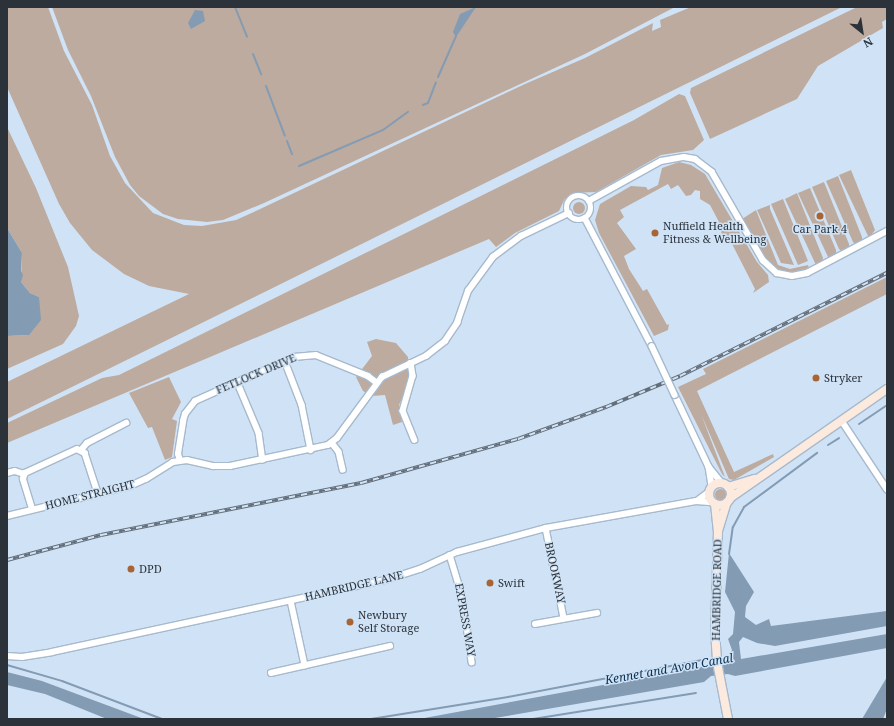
<!DOCTYPE html>
<style>
body{margin:0}
#map{position:relative;width:894px;height:726px;overflow:hidden;background:#d0e3f6;font-family:"Noto Serif",serif}
div>[style]{position:absolute}
[style*='--x']{left:calc(var(--x)*1px);top:calc(var(--y)*1px);width:calc(var(--w)*1px);rotate:calc(var(--a)*1deg)}
.green>*{inset:0;background:#bdab9f}
.round{border-radius:50%}
.water>*{inset:0;background:#839bb3}
.stream>*{height:2px;margin:-1px;padding:0 1px;transform-origin:1px;border-radius:1px;background:#839bb3}
.roads{filter:drop-shadow(1px 0 #a7b9cc) drop-shadow(-1px 0 #a7b9cc) drop-shadow(0 1px #a7b9cc) drop-shadow(0 -1px #a7b9cc)}
.street>*{height:5.5px;margin:-2.75px;padding:0 2.75px;transform-origin:2.75px;border-radius:2.75px;background:#fff}
.street>.ring{margin:-2.75px;padding:0;box-sizing:content-box;background:none;border:5.5px solid #fff;border-radius:50%}
.secondary>*{height:8px;margin:-4px;padding:0 4px;transform-origin:4px;border-radius:4px;background:#fdeade}
.secondary>.ring{margin:-4px;padding:0;box-sizing:content-box;background:none;border:8px solid #fdeade;border-radius:50%}
.rail>*{height:3.5px;margin-top:-1.75px;transform-origin:0;background:repeating-linear-gradient(90deg,#d0e3f6 0 6px,#636e7a 0 12px);box-sizing:border-box;border-block:1px solid #636e7a}
.bridges{filter:drop-shadow(1px 0 #a7b9cc) drop-shadow(-1px 0 #a7b9cc) drop-shadow(0 1px #a7b9cc) drop-shadow(0 -1px #a7b9cc)}
.street-bridge>*{height:5.5px;margin:-2.75px;padding:0 2.75px;transform-origin:2.75px;border-radius:2.75px;background:#fff}
.dots>*{width:11px;height:11px;translate:-50% -50%;box-sizing:border-box;border:2px solid #d0e3f6;border-radius:50%}
span{translate:-50% -50%;white-space:nowrap;text-align:center;line-height:1.15;-webkit-text-stroke:3px #d0e3f6;paint-order:stroke}
.poi-label{font-size:11px;color:#2b323a}
.left{translate:0 -50%;text-align:left}
.street-label{font-size:11px;color:#2b323a}
.water-label{font-size:12px;color:#093052;font-style:italic}
.frame{position:absolute;inset:0;border:8px solid #2b323a;pointer-events:none}
.north{position:absolute;left:842px;top:12px;width:40px;height:40px;-webkit-text-stroke:3px #d0e3f6;paint-order:stroke;rotate:150deg;font-size:11px;font-weight:700;line-height:16px;text-align:center;color:#2b323a}
.north::after{content:'';display:block;margin:auto;width:14px;height:18px;background:#2b323a;clip-path:polygon(50% 0,100% 100%,50% 72%,0 100%)}
</style>
<div id="map">
<div class="green">
<div style="clip-path:polygon(7px 7px,48px 7px,64px 51px,92px 105px,110px 156px,125px 183px,153px 213px,184px 225px,202px 226px,236px 220px,258px 210px,525px 84px,585px 58px,653px 23px,652px 31px,661px 27px,660px 20px,691px 7px,842px 7px,7px 419px,7px 382px,189px 294px,149px 286px,124px 274px,92px 250px,70px 223px,59px 204px,7px 87px)"></div>
<div style="clip-path:polygon(52px 7px,675px 7px,585px 54px,264px 203px,223px 220px,207px 222px,178px 219px,163px 214px,139px 196px,130px 185px,115px 157px,91px 96px,68px 50px)"></div>
<div style="clip-path:polygon(857px 7px,887px 7px,887px 19px,882px 22px,883px 28px,818px 66px,797px 99px,710px 139px,690px 93px,691px 88px)"></div>
<div style="clip-path:polygon(679px 94px,685px 96px,704px 140px,693px 150px,661px 155px,596px 192px,572px 193px,564px 200px,559px 211px,515px 233px,496px 247px,489px 239px,7px 443px,7px 423px,102px 378px,119px 375px,634px 120px)"></div>
<div style="clip-path:polygon(7px 127px,36px 188px,68px 267px,79px 316px,76px 326px,63px 344px,7px 369px,7px 336px,29px 335px,39px 297px,30px 293px,21px 282px,22px 253px,7px 228px)"></div>
<div style="clip-path:polygon(679px 162px,691px 165px,705px 174px,757px 262px,768px 275px,769px 282px,753px 293px,755px 289px,728px 236px,722px 236px,719px 222px,710px 205px,700px 199px,700px 191px,695px 190px,691px 195px,686px 196px,678px 185px,671px 189px,668px 184px,620px 210px,624px 217px,617px 223px,636px 249px,624px 256px,629px 269px,643px 291px,647px 289px,667px 325px,669px 324px,668px 330px,654px 336px,599px 233px,595px 220px,600px 204px,631px 186px,646px 187px,648px 190px,658px 185px,662px 168px)"></div>
<div style="clip-path:polygon(851px 170px,875px 230px,869px 238px,839px 175px)"></div>
<div style="clip-path:polygon(838px 176px,862px 237px,862px 241px,856px 245px,853px 242px,826px 181px)"></div>
<div style="clip-path:polygon(824px 182px,849px 244px,849px 249px,843px 252px,839px 249px,812px 187px)"></div>
<div style="clip-path:polygon(810px 188px,836px 250px,836px 255px,829px 259px,798px 193px)"></div>
<div style="clip-path:polygon(797px 193px,823px 258px,822px 262px,816px 265px,785px 199px)"></div>
<div style="clip-path:polygon(783px 199px,808px 261px,798px 265px,771px 204px)"></div>
<div class="round" style="left:573px;top:202px;width:12px;height:12px"></div>
<div style="clip-path:polygon(770px 205px,770px 209px,794px 265px,781px 263px,757px 210px)"></div>
<div style="clip-path:polygon(756px 210px,778px 265px,790px 269px,808px 265px,809px 268px,789px 273px,774px 268px,764px 259px,742px 219px)"></div>
<div style="clip-path:polygon(887px 277px,887px 294px,697px 391px,734px 472px,773px 454px,774px 457px,734px 480px,729px 479px,701px 414px,725px 477px,722px 474px,678px 387px,706px 374px,703px 369px)"></div>
<div style="clip-path:polygon(376px 339px,396px 343px,408px 357px,408px 385px,399px 405px,402px 422px,393px 425px,385px 395px,372px 396px,363px 391px,356px 377px,372px 356px,367px 342px)"></div>
<div style="clip-path:polygon(169px 377px,181px 402px,172px 419px,177px 421px,172px 457px,165px 460px,152px 427px,148px 428px,129px 393px)"></div>
<div class="round" style="left:714.5px;top:488.5px;width:11px;height:11px"></div>
</div>
<div class="water">
<div style="clip-path:polygon(476px 7px,456px 37px,453px 32px,460px 14px)"></div>
<div style="clip-path:polygon(195px 10px,203px 11px,205px 21px,191px 29px,188px 23px)"></div>
<div style="clip-path:polygon(7px 228px,22px 253px,21px 271px,23px 275px,21px 282px,30px 293px,39px 297px,41px 320px,29px 335px,7px 336px)"></div>
<div style="clip-path:polygon(729px 553px,754px 592px,746px 606px,745px 617px,756px 625px,769px 619px,771px 626px,887px 611px,887px 626px,775px 646px,757px 643px,743px 637px,739px 642px,741px 659px,887px 634px,887px 648px,735px 676px,728px 674px,711px 676px,704px 682px,489px 719px,419px 719px,706px 666px,726px 665px,732px 650px,728px 639px,733px 634px,735px 612px,725px 592px)"></div>
<div style="clip-path:polygon(7px 672px,42px 681px,144px 719px,107px 719px,45px 694px,7px 685px)"></div>
<div style="clip-path:polygon(887px 677px,887px 709px,883px 719px,862px 719px)"></div>
</div>
<div class="stream">
<div style="--x:235;--y:7;--w:32;--a:68"></div>
<div style="--x:253;--y:54;--w:22;--a:68"></div>
<div style="--x:438;--y:77;--w:45;--a:-66.3"></div>
<div style="--x:266;--y:86;--w:53;--a:69.2"></div>
<div style="--x:423;--y:105;--w:5;--a:-22"></div>
<div style="--x:428;--y:103;--w:22;--a:-69"></div>
<div style="--x:287;--y:141;--w:14;--a:69"></div>
<div style="--x:299;--y:166;--w:91;--a:-23.2"></div>
<div style="--x:383;--y:130;--w:31;--a:-36"></div>
<div style="--x:859;--y:424;--w:34;--a:-34"></div>
<div style="--x:828;--y:445;--w:13;--a:-32"></div>
<div style="--x:729;--y:554;--w:27;--a:-82"></div>
<div style="--x:733;--y:527;--w:23;--a:-61"></div>
<div style="--x:744;--y:507;--w:91;--a:-36.5"></div>
<div style="--x:7;--y:665;--w:57;--a:16.2"></div>
<div style="--x:62;--y:681;--w:107;--a:20.8"></div>
<div style="--x:371;--y:719;--w:139;--a:-9.1"></div>
<div style="--x:508;--y:697;--w:203;--a:-10.8"></div>
<div style="--x:533;--y:719;--w:165;--a:-9.1"></div>
</div>
<div class="roads">
<div class="street">
<div class="ring" style="left:567px;top:196px;width:18.5px;height:18.5px"></div>
<div style="--x:589;--y:201;--w:82;--a:-29.1"></div>
<div style="--x:661;--y:161;--w:23;--a:-10"></div>
<div style="--x:684;--y:157;--w:11;--a:10"></div>
<div style="--x:695;--y:159;--w:21;--a:37"></div>
<div style="--x:712;--y:172;--w:102;--a:59.9"></div>
<div style="--x:763;--y:260;--w:19;--a:43"></div>
<div style="--x:777;--y:273;--w:15;--a:11"></div>
<div style="--x:792;--y:276;--w:15;--a:-11"></div>
<div style="--x:807;--y:273;--w:90;--a:-27.7"></div>
<div style="--x:585;--y:218;--w:144;--a:62.4"></div>
<div style="--x:285;--y:361;--w:47;--a:68.9"></div>
<div style="--x:302;--y:405;--w:46;--a:78.7"></div>
<div style="--x:411;--y:363;--w:13;--a:81"></div>
<div style="--x:413;--y:376;--w:36;--a:106"></div>
<div style="--x:403;--y:411;--w:31;--a:68"></div>
<div style="--x:237;--y:381;--w:56;--a:67.1"></div>
<div style="--x:259;--y:433;--w:27;--a:82"></div>
<div style="--x:675;--y:395;--w:80;--a:64.7"></div>
<div style="--x:709;--y:467;--w:20;--a:81"></div>
<div style="--x:842;--y:421;--w:82;--a:56.5"></div>
<div style="--x:332;--y:443;--w:11;--a:52"></div>
<div style="--x:339;--y:452;--w:18;--a:77"></div>
<div style="--x:81;--y:450;--w:9;--a:-49"></div>
<div style="--x:87;--y:443;--w:44;--a:-27.1"></div>
<div style="--x:180;--y:461;--w:7;--a:-106"></div>
<div style="--x:178;--y:454;--w:33;--a:-81"></div>
<div style="--x:183;--y:421;--w:7;--a:-74"></div>
<div style="--x:185;--y:414;--w:16;--a:-52"></div>
<div style="--x:195;--y:401;--w:108;--a:-24"></div>
<div style="--x:294;--y:357;--w:22;--a:-5"></div>
<div style="--x:316;--y:355;--w:56;--a:22"></div>
<div style="--x:368;--y:376;--w:10;--a:37"></div>
<div style="--x:709;--y:467;--w:21;--a:51"></div>
<div style="--x:7;--y:473;--w:8;--a:-14"></div>
<div style="--x:15;--y:471;--w:9;--a:18"></div>
<div style="--x:697;--y:501;--w:15;--a:-37"></div>
<div style="--x:32;--y:509;--w:31;--a:-107"></div>
<div style="--x:23;--y:479;--w:6;--a:-72"></div>
<div style="--x:25;--y:473;--w:57;--a:-24.8"></div>
<div style="--x:77;--y:449;--w:9;--a:27"></div>
<div style="--x:85;--y:453;--w:42;--a:72"></div>
<div style="--x:7;--y:516;--w:127;--a:-13.7"></div>
<div style="--x:130;--y:486;--w:17;--a:-24"></div>
<div style="--x:146;--y:479;--w:32;--a:-32"></div>
<div style="--x:173;--y:462;--w:14;--a:-8"></div>
<div style="--x:187;--y:460;--w:27;--a:13"></div>
<div style="--x:213;--y:466;--w:17;--a:0"></div>
<div style="--x:230;--y:466;--w:100;--a:-12.1"></div>
<div style="--x:328;--y:445;--w:11;--a:-38"></div>
<div style="--x:337;--y:438;--w:76;--a:-53.6"></div>
<div style="--x:382;--y:377;--w:49;--a:-25.5"></div>
<div style="--x:426;--y:356;--w:24;--a:-38"></div>
<div style="--x:445;--y:341;--w:22;--a:-56"></div>
<div style="--x:457;--y:323;--w:34;--a:-71"></div>
<div style="--x:468;--y:291;--w:42;--a:-53.7"></div>
<div style="--x:493;--y:257;--w:35;--a:-37"></div>
<div style="--x:521;--y:236;--w:53;--a:-25.6"></div>
<div style="--x:546;--y:528;--w:92;--a:78.7"></div>
<div style="--x:450;--y:555;--w:45;--a:73.2"></div>
<div style="--x:463;--y:598;--w:65;--a:82"></div>
<div style="--x:291;--y:601;--w:66;--a:77.7"></div>
<div style="--x:535;--y:624;--w:63;--a:-10.1"></div>
<div style="--x:7;--y:656;--w:15;--a:4"></div>
<div style="--x:22;--y:657;--w:30;--a:-9"></div>
<div style="--x:52;--y:652;--w:342;--a:-12.2"></div>
<div style="--x:386;--y:580;--w:36;--a:-18"></div>
<div style="--x:420;--y:569;--w:41;--a:-24.7"></div>
<div style="--x:457;--y:552;--w:92;--a:-15.1"></div>
<div style="--x:546;--y:528;--w:152;--a:-10.2"></div>
<div style="--x:696;--y:501;--w:16;--a:4"></div>
<div style="--x:271;--y:673;--w:122;--a:-12.8"></div>
</div>
<div class="secondary">
<div class="ring" style="left:709px;top:483px;width:14px;height:14px"></div>
<div style="--x:728;--y:487;--w:28;--a:-17"></div>
<div style="--x:730;--y:498;--w:191;--a:-34.8"></div>
<div style="--x:715;--y:504;--w:27;--a:84"></div>
<div style="--x:718;--y:531;--w:100;--a:91.7"></div>
<div style="--x:715;--y:631;--w:31;--a:86"></div>
<div style="--x:717;--y:662;--w:58;--a:79.1"></div>
<div style="--x:718;--y:531;--w:30;--a:-73"></div>
</div>
</div>
<div class="rail">
<div style="--x:7;--y:560;--w:97;--a:-14.9"></div>
<div style="--x:101;--y:535;--w:265;--a:-11.3"></div>
<div style="--x:361;--y:483;--w:163;--a:-15.7"></div>
<div style="--x:518;--y:439;--w:94;--a:-20"></div>
<div style="--x:606;--y:407;--w:80;--a:-22.7"></div>
<div style="--x:680;--y:376;--w:231;--a:-26.5"></div>
</div>
<div class="bridges">
<div class="street-bridge">
<div style="--x:652;--y:346;--w:54;--a:64.9"></div>
</div>
</div>
<div class="dots">
<div style="left:820px;top:216px;background:#a86434"></div>
<div style="left:655px;top:233px;background:#a86434"></div>
<div style="left:816px;top:378px;background:#a86434"></div>
<div style="left:131px;top:569px;background:#a86434"></div>
<div style="left:490px;top:583px;background:#a86434"></div>
<div style="left:350px;top:622px;background:#a86434"></div>
</div>
<div class="poi-label">
<span class="left" style="left:663px;top:233px">Nuffield Health<br>Fitness &amp; Wellbeing</span>
<span style="left:820px;top:229px">Car Park 4</span>
<span class="left" style="left:824px;top:378px">Stryker</span>
<span class="left" style="left:139px;top:569px">DPD</span>
<span class="left" style="left:498px;top:583px">Swift</span>
<span class="left" style="left:358px;top:622px">Newbury<br>Self Storage</span>
</div>
<div class="street-label">
<span style="left:256px;top:374px;rotate:-23deg">FETLOCK DRIVE</span>
<span style="left:90px;top:495px;rotate:-14deg">HOME STRAIGHT</span>
<span style="left:555px;top:573px;rotate:78deg">BROOKWAY</span>
<span style="left:354px;top:586px;rotate:-13deg">HAMBRIDGE LANE</span>
<span style="left:717px;top:590px;rotate:-89deg">HAMBRIDGE ROAD</span>
<span style="left:465px;top:620px;rotate:80deg">EXPRESS WAY</span>
</div>
<div class="water-label">
<span style="left:669px;top:669px;rotate:-10deg">Kennet and Avon Canal</span>
</div>
<div class="frame"></div>
<div class="north">N</div>
</div>
